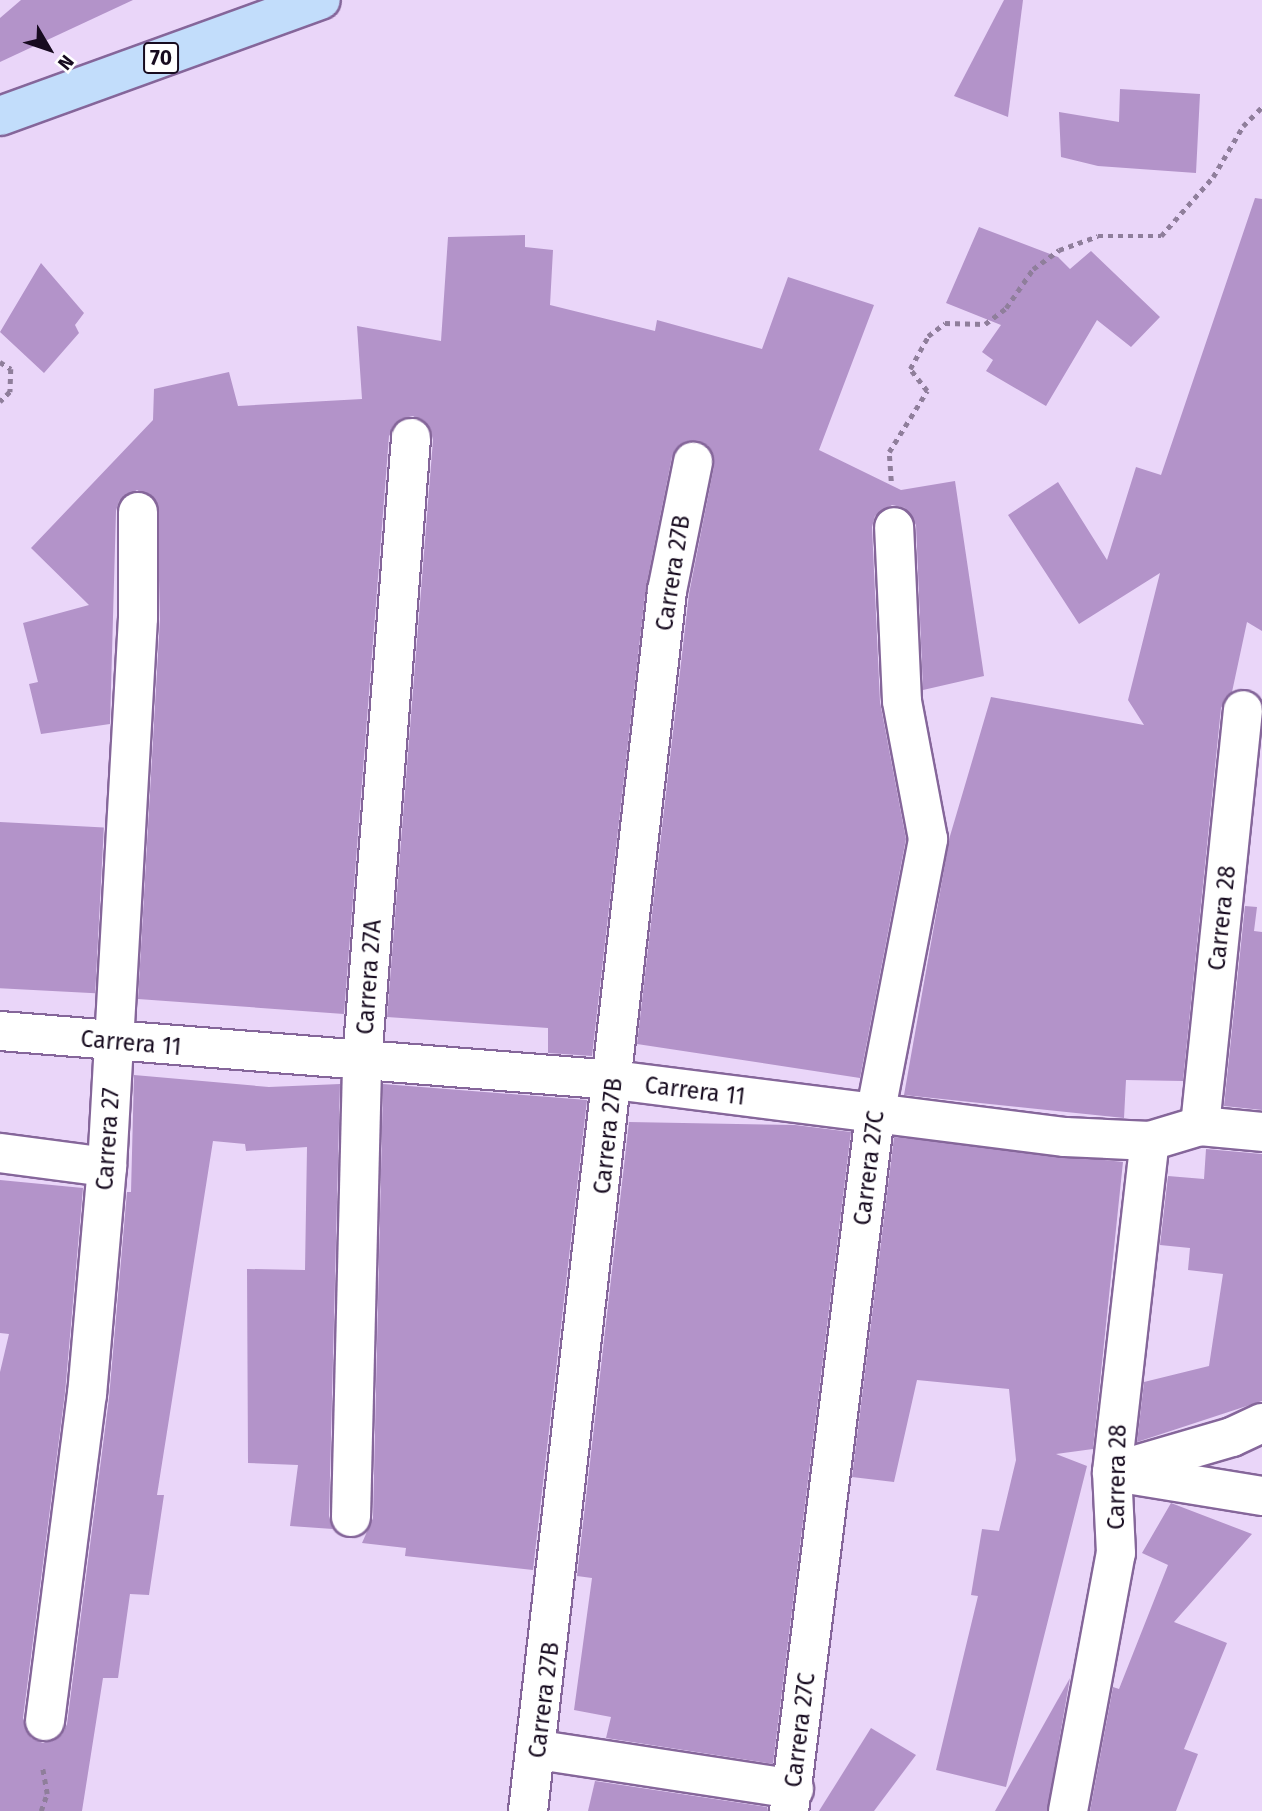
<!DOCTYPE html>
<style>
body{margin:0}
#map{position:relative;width:1262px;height:1811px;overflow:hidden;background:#ead6f9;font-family:"Fira Sans",sans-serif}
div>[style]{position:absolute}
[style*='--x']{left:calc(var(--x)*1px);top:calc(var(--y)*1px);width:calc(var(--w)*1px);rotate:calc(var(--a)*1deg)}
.building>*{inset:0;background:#b393c9;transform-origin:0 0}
.path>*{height:4.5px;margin-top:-2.25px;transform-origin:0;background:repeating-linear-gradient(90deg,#8f7e9b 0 5px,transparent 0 10px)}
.roads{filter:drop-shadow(2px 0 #85669a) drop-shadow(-2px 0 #85669a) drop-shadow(0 2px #85669a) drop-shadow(0 -2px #85669a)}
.street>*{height:38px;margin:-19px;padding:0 19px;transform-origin:19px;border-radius:19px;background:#fff}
.primary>*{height:38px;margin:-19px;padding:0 19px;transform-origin:19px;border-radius:19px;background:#c2ddfb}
span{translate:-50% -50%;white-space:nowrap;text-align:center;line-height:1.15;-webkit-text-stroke:5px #fff;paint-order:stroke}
.shield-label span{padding:2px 5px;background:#fff;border:2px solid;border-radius:5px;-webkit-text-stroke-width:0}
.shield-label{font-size:21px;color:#170b1f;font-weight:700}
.street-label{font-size:23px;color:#170b1f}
.north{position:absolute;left:14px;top:14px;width:70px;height:70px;-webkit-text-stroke:5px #fff;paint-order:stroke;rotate:129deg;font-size:19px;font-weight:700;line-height:28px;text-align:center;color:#170b1f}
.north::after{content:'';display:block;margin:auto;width:24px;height:32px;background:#170b1f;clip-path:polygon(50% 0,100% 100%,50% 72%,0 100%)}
</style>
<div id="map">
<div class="building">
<div style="clip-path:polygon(21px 0,133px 0,0 62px,0 18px)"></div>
<div style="clip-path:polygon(1004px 0,1023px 0,1008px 117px,954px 96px)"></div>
<div style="clip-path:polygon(1120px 89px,1200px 94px,1196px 173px,1098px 166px,1061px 157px,1059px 112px,1119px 122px)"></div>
<div style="clip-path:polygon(1255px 198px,1262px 199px,1262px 631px,1247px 622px,1232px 692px,1221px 708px,1183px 1081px,1126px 1080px,1124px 1118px,904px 1095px,950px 836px,991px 697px,1144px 725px,1128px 700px,1160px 573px,1079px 624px,1008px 515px,1058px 482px,1107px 560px,1136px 467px,1161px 475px)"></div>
<div style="clip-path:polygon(979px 227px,1058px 257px,1070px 269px,1091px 251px,1160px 317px,1131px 347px,1097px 320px,1046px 406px,986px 371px,993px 360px,982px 352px,1001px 325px,946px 303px)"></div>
<div style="clip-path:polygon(525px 235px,525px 247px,553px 250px,550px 305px,655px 331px,657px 320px,762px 349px,788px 277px,874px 305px,819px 450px,901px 490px,955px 481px,984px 676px,923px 690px,916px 525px,905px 508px,892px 505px,875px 516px,872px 527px,880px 702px,906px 839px,860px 1078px,637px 1044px,689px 594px,714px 466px,708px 446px,697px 441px,685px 442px,672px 457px,646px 587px,592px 1056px,548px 1053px,548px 1028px,387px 1017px,433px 440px,430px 428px,413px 416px,401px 419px,389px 436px,344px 1014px,138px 999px,160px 619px,157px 502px,137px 490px,119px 501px,116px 511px,110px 724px,41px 734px,29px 684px,38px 682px,23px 623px,89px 605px,31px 548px,153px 420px,154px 389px,229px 372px,238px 406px,362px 399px,357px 326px,441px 341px,448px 237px)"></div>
<div style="clip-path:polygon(41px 263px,84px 313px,75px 325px,79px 333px,44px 373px,0 332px)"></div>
<div style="left:0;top:822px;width:104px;height:166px;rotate:3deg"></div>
<div style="clip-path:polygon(1245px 906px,1257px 907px,1254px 931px,1262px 932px,1262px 1110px,1224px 1106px)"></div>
<div style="clip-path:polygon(134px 1075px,269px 1087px,340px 1084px,329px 1516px,333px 1529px,290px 1526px,298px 1465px,248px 1463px,247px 1269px,305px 1270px,307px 1147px,246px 1151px,245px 1144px,213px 1141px,157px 1495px,164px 1495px,149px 1595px,130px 1594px,118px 1678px,103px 1678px,82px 1811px,0 1811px,0 1372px,9px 1334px,0 1333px,0 1180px,83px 1188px,65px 1393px,23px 1718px,31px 1738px,43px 1743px,62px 1735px,67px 1724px,109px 1398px,127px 1192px,131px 1192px)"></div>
<div style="clip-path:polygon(383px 1084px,587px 1100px,533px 1570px,405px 1556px,406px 1548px,362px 1543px,373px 1518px)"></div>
<div style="clip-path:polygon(629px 1122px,795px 1125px,851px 1132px,773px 1764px,606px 1738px,611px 1717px,574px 1710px,592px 1578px,577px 1576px)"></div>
<div style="clip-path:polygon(894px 1137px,1123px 1162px,1093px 1449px,1056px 1454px,1087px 1466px,1006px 1787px,936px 1770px,978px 1596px,971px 1595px,982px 1529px,999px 1531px,1016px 1460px,1009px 1389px,917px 1380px,894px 1482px,852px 1477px)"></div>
<div style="clip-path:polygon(1206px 1149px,1262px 1154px,1262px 1401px,1137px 1442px,1144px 1382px,1209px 1366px,1223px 1274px,1188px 1270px,1190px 1248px,1160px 1245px,1168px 1176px,1204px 1179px)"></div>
<div style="clip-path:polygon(1171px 1503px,1252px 1534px,1174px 1622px,1227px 1643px,1184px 1749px,1198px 1754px,1176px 1811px,1090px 1811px,1113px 1687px,1119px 1689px,1168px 1565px,1142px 1553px)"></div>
<div style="clip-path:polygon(1070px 1678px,1047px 1811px,995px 1811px)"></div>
<div style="clip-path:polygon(871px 1728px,916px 1755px,874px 1811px,819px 1811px)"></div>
<div style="clip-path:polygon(595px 1781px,767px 1807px,768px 1811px,588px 1811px)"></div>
</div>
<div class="path">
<div style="--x:0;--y:362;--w:13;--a:32"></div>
<div style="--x:11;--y:369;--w:23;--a:92"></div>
<div style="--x:10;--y:392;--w:14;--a:135"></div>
<div style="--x:891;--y:481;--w:29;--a:-94"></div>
<div style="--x:889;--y:452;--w:72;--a:-58.1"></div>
<div style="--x:927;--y:391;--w:28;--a:-128"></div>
<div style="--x:910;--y:369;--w:38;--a:-61"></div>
<div style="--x:928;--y:336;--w:21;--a:-37"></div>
<div style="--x:945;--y:323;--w:40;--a:1.4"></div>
<div style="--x:985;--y:324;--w:26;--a:-37"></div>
<div style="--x:1006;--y:308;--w:47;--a:-55.3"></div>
<div style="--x:1033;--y:269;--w:32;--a:-36"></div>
<div style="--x:1059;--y:250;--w:41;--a:-19.7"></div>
<div style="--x:1098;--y:236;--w:63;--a:0"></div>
<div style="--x:1161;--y:236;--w:79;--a:-48.6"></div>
<div style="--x:1213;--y:177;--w:59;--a:-59.5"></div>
<div style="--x:1243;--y:126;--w:27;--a:-45"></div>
<div style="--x:41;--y:1811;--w:18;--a:-71"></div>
<div style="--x:47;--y:1794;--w:28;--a:-100"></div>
</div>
<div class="roads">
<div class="street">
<div style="--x:0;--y:1031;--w:616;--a:4.56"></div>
<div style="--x:614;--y:1080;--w:455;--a:7.2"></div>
<div style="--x:1065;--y:1137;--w:85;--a:2.7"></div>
<div style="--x:1150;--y:1141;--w:52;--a:-16.7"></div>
<div style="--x:1200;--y:1126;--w:62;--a:5.5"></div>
<div style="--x:1200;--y:1126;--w:418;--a:-84.1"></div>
<div style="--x:0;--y:1153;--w:108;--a:7.5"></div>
<div style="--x:1112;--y:1472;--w:125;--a:-16.3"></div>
<div style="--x:1232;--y:1437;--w:33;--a:-25"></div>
<div style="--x:1121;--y:1473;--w:143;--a:9.3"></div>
<div style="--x:351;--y:1517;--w:456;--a:-88.6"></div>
<div style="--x:362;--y:1061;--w:625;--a:-85.5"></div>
<div style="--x:45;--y:1721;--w:329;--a:-82.7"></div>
<div style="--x:87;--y:1395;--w:229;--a:-85"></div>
<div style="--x:107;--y:1167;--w:550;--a:-86.77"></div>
<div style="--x:138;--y:618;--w:106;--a:-90"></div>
<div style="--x:539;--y:1750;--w:258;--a:8.7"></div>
<div style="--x:528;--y:1811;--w:1228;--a:-83.5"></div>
<div style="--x:667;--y:591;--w:132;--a:-78.6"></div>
<div style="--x:789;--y:1811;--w:701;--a:-82.96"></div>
<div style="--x:875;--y:1115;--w:281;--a:-79.1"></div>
<div style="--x:928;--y:839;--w:140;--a:-100.7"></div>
<div style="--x:902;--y:701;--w:174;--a:-92.6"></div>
<div style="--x:1068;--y:1811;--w:262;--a:-79.5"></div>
<div style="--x:1116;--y:1553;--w:81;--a:-92.8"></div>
<div style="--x:1112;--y:1472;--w:333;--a:-83.5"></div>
</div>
<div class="primary">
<div style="--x:0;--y:116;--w:341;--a:-19.9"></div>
</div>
</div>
<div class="shield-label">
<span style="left:161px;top:58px">70</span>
</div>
<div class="street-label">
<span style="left:673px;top:573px;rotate:-81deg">Carrera 27B</span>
<span style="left:1222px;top:918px;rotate:-84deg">Carrera 28</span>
<span style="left:369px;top:977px;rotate:-86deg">Carrera 27A</span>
<span style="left:131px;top:1043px;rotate:5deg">Carrera 11</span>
<span style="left:695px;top:1091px;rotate:7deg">Carrera 11</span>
<span style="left:608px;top:1136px;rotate:-84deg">Carrera 27B</span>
<span style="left:108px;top:1139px;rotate:-86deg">Carrera 27</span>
<span style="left:869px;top:1168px;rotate:-83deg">Carrera 27C</span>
<span style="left:1117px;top:1477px;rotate:-89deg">Carrera 28</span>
<span style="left:544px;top:1700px;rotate:-83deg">Carrera 27B</span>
<span style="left:800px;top:1730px;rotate:-83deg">Carrera 27C</span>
</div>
<div class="north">N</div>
</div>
